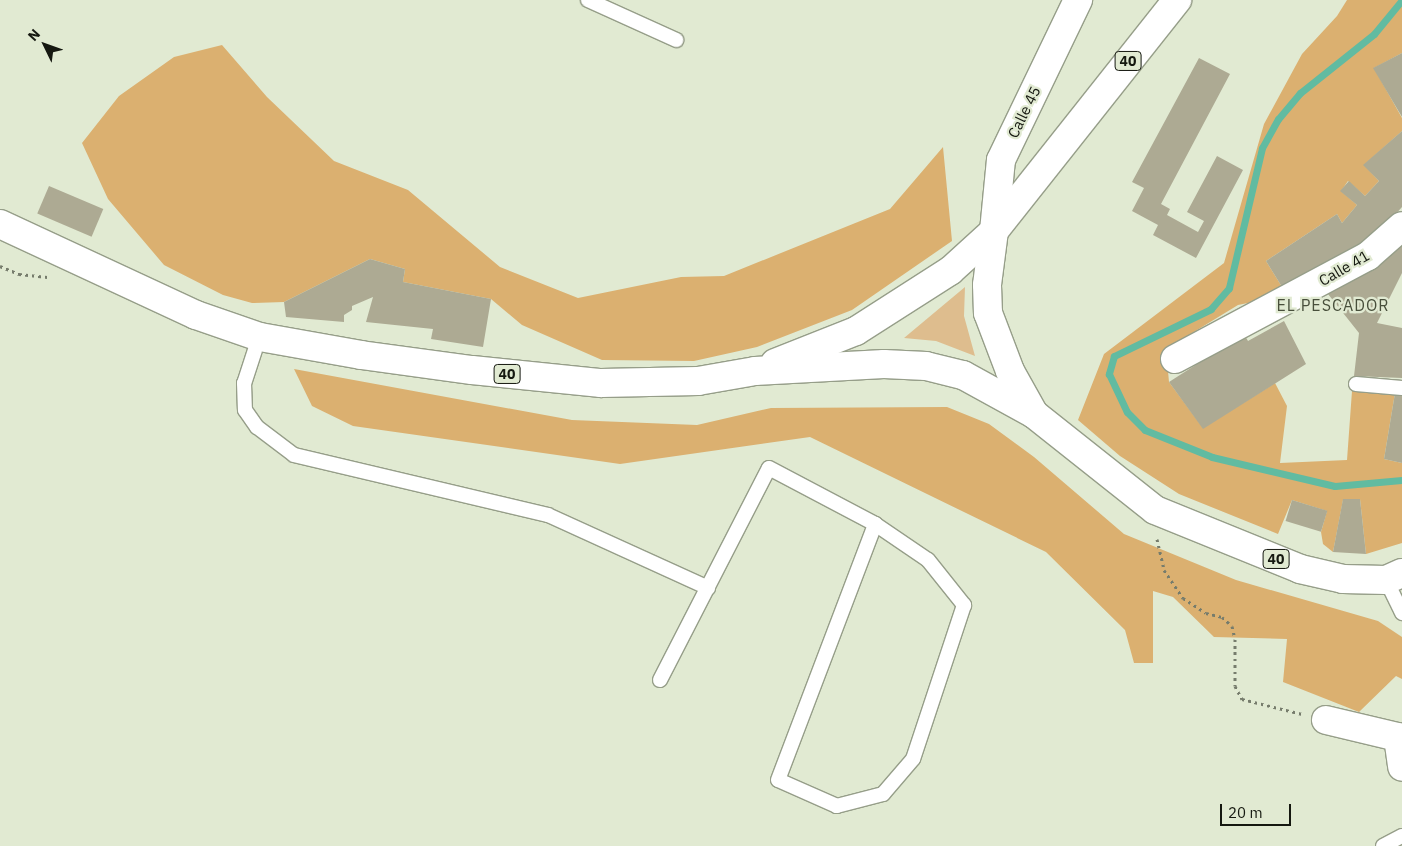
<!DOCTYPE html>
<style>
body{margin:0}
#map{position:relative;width:1402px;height:846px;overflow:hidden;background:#e1ead2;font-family:"IBM Plex Sans",sans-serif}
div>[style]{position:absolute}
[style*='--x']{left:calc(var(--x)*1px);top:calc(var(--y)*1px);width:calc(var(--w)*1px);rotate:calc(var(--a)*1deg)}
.green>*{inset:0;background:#debd8e}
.forest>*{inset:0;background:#dbb070}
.stream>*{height:7px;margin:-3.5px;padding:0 3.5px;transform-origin:3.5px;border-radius:3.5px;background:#61bba1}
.building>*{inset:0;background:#adaa93;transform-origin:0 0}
.path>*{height:3px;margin-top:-1.5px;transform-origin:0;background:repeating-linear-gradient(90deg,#767c6c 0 2.5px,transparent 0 6.5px)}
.roads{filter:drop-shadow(1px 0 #969e89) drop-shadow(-1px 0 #969e89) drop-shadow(0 1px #969e89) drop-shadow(0 -1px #969e89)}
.lane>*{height:14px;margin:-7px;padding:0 7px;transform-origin:7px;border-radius:7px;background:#fff}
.street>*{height:28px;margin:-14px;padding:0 14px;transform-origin:14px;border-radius:14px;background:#fff}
.primary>*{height:28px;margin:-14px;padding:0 14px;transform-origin:14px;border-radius:14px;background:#fff}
span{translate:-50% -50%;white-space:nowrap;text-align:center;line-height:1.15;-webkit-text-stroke:4.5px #e1ead2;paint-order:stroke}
.shield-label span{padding:1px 4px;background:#e1ead2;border:1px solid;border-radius:4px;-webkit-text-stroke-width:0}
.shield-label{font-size:14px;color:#151810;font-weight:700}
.street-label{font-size:15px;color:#151810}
.neighbourhood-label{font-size:16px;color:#484f3b;letter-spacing:1px}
.north{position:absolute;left:20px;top:20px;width:50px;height:50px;-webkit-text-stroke:4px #e1ead2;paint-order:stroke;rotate:312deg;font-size:14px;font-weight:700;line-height:20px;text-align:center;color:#151810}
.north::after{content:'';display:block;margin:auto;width:18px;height:22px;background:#151810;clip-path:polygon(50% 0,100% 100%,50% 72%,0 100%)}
.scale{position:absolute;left:1220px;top:804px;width:71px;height:22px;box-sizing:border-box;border:2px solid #151810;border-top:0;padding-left:6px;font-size:15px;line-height:18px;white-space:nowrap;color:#151810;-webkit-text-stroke:4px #e1ead2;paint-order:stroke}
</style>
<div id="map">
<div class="green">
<div style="clip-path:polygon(965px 287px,964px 316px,975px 356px,936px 341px,904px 338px)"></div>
</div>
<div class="forest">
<div style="clip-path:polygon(1347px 0,1402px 0,1402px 53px,1374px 68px,1402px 118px,1402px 131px,1364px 165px,1379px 181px,1365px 196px,1348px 181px,1341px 191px,1357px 205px,1342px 223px,1337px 214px,1266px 261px,1287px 295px,1238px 305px,1166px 349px,1169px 382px,1203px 428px,1275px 383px,1287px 406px,1280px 463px,1347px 460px,1352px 391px,1395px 393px,1384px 459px,1402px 463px,1402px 543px,1366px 554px,1360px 499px,1343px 500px,1333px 552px,1323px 544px,1321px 532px,1327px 511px,1292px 500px,1278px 534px,1179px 494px,1120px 456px,1078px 420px,1104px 354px,1224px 263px,1264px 124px,1302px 54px,1337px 16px)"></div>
<div style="clip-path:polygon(222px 45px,267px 97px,334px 161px,408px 190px,500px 267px,578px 298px,681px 277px,724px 276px,890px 209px,943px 147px,952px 241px,852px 310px,757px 347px,694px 361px,602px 360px,522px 325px,491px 299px,403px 282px,405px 269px,370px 259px,284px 302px,252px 303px,223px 295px,164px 265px,108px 199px,82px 143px,119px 96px,174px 57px)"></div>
<div style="clip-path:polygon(294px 369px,572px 420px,697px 425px,771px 408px,947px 407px,989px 424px,1034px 457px,1124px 534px,1236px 580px,1378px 621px,1402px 637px,1402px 679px,1396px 676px,1359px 712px,1283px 682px,1287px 639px,1214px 637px,1173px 597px,1153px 591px,1153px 663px,1134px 663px,1125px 630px,1046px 552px,810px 437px,620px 464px,353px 426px,312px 406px)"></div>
</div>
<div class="stream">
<div style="--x:1402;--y:0;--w:44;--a:129.5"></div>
<div style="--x:1374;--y:34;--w:95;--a:141.4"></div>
<div style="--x:1300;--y:93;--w:34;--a:130"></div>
<div style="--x:1278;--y:119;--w:33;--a:119"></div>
<div style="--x:1262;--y:148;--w:144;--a:103.3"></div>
<div style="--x:1229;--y:288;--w:28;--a:131"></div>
<div style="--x:1211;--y:309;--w:108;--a:154.1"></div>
<div style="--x:1114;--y:356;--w:19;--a:106"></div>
<div style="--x:1109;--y:374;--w:42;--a:64.7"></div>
<div style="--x:1127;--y:412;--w:25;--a:45"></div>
<div style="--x:1145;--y:430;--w:72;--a:21.9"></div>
<div style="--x:1212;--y:457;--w:126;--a:13.3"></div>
<div style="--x:1335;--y:486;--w:67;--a:-5.1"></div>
</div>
<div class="building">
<div style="clip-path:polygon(1402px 53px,1402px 117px,1373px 68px)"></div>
<div style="clip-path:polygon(1199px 58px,1230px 74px,1161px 204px,1170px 209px,1167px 215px,1198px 232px,1204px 221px,1187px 212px,1217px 156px,1243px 170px,1196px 258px,1153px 235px,1158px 225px,1132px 211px,1144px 188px,1132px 182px)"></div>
<div style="clip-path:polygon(1402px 131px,1402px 207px,1367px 246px,1287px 295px,1266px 261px,1337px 214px,1342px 223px,1357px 205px,1340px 191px,1349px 181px,1365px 196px,1379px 181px,1363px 165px)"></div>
<div style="left:49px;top:186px;width:59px;height:30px;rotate:23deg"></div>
<div style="clip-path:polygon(1402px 243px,1402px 273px,1377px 323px,1402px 328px,1402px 378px,1354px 376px,1359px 333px,1328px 294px)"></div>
<div style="clip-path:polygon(370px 259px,405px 269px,403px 282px,491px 299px,483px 347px,431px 339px,433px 329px,366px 322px,373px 297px,352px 306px,352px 310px,344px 315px,344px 322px,286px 317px,284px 302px)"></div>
<div style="clip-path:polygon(1284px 321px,1306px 364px,1203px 429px,1169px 382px,1244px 334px,1248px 341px)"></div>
<div style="clip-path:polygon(1395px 393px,1402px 394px,1402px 463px,1384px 459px)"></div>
<div style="clip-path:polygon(1343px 499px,1360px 499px,1366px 554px,1333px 552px)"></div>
<div style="left:1292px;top:500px;width:37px;height:22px;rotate:17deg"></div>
</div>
<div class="path">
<div style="--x:0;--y:266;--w:21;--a:23"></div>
<div style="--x:19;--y:274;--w:31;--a:6"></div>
<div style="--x:1157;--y:539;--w:32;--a:77"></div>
<div style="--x:1164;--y:570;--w:34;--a:56"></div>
<div style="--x:1183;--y:598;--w:27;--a:33"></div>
<div style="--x:1206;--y:613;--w:16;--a:14"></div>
<div style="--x:1222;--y:617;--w:13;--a:42"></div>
<div style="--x:1232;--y:626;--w:13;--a:77"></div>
<div style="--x:1235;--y:639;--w:47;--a:90"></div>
<div style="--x:1235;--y:686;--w:15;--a:62"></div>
<div style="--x:1242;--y:699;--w:62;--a:14"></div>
</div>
<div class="roads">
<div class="lane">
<div style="--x:588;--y:0;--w:97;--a:24.4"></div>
<div style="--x:255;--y:350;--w:35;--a:108"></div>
<div style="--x:244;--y:383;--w:27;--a:88"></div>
<div style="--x:245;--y:410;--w:21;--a:55"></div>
<div style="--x:257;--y:427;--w:46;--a:37.1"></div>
<div style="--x:294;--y:455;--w:261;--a:13.3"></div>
<div style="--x:548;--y:515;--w:176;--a:24.5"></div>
<div style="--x:1356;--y:384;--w:46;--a:5"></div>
<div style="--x:1386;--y:580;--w:37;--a:64"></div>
<div style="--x:660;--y:680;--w:238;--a:-62.8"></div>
<div style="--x:769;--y:468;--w:120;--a:27.8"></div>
<div style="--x:875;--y:524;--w:64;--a:34.2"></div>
<div style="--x:928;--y:560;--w:58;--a:51.3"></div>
<div style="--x:964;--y:605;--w:162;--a:108.3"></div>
<div style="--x:913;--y:759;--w:46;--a:130.6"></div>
<div style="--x:883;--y:794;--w:48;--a:165.4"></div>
<div style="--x:837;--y:806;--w:64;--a:-156.2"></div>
<div style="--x:778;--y:780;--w:274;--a:-69.2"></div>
<div style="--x:1383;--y:846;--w:21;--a:-28"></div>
</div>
<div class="street">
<div style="--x:994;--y:231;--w:71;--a:-84.4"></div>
<div style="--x:1001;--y:160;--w:178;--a:-64.3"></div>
<div style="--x:1175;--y:359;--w:219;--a:-28.1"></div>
<div style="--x:1368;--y:256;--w:45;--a:-41.4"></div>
<div style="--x:1326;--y:720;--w:74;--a:13.3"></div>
<div style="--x:1398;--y:737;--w:30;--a:82"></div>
</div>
<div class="primary">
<div style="--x:0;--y:224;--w:216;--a:24.9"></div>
<div style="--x:196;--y:315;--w:68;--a:19"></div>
<div style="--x:260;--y:337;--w:103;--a:10.1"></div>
<div style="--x:361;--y:355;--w:112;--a:7.7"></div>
<div style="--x:472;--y:370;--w:130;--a:5.8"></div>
<div style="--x:601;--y:383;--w:97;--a:-1.2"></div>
<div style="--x:698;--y:381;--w:58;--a:-10"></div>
<div style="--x:755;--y:371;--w:129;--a:-3.1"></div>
<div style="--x:884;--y:364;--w:42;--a:2.7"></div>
<div style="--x:926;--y:366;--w:38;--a:14"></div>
<div style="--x:963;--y:375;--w:81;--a:28.8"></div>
<div style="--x:1034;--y:414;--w:154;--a:38.4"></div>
<div style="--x:1155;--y:510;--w:157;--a:22.1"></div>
<div style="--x:1300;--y:569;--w:44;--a:13.1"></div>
<div style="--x:1343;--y:579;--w:43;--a:1.3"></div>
<div style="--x:1386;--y:580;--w:17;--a:-24"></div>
<div style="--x:994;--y:231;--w:54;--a:97.4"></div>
<div style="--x:987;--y:285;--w:28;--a:88"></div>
<div style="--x:988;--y:313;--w:62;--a:69.2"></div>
<div style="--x:1010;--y:371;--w:49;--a:60.8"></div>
<div style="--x:775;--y:363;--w:87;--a:-21.6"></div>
<div style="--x:856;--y:331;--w:112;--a:-32.6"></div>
<div style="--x:950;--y:271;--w:59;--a:-42.3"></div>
<div style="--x:994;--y:231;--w:295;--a:-51.6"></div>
</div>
</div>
<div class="shield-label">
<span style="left:1128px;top:61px">40</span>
<span style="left:507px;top:374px">40</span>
<span style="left:1276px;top:559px">40</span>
</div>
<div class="street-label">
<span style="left:1024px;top:112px;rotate:-64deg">Calle 45</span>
<span style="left:1344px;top:268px;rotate:-30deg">Calle 41</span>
</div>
<div class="neighbourhood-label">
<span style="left:1333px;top:305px">EL PESCADOR</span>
</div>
<div class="north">N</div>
<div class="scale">20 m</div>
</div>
